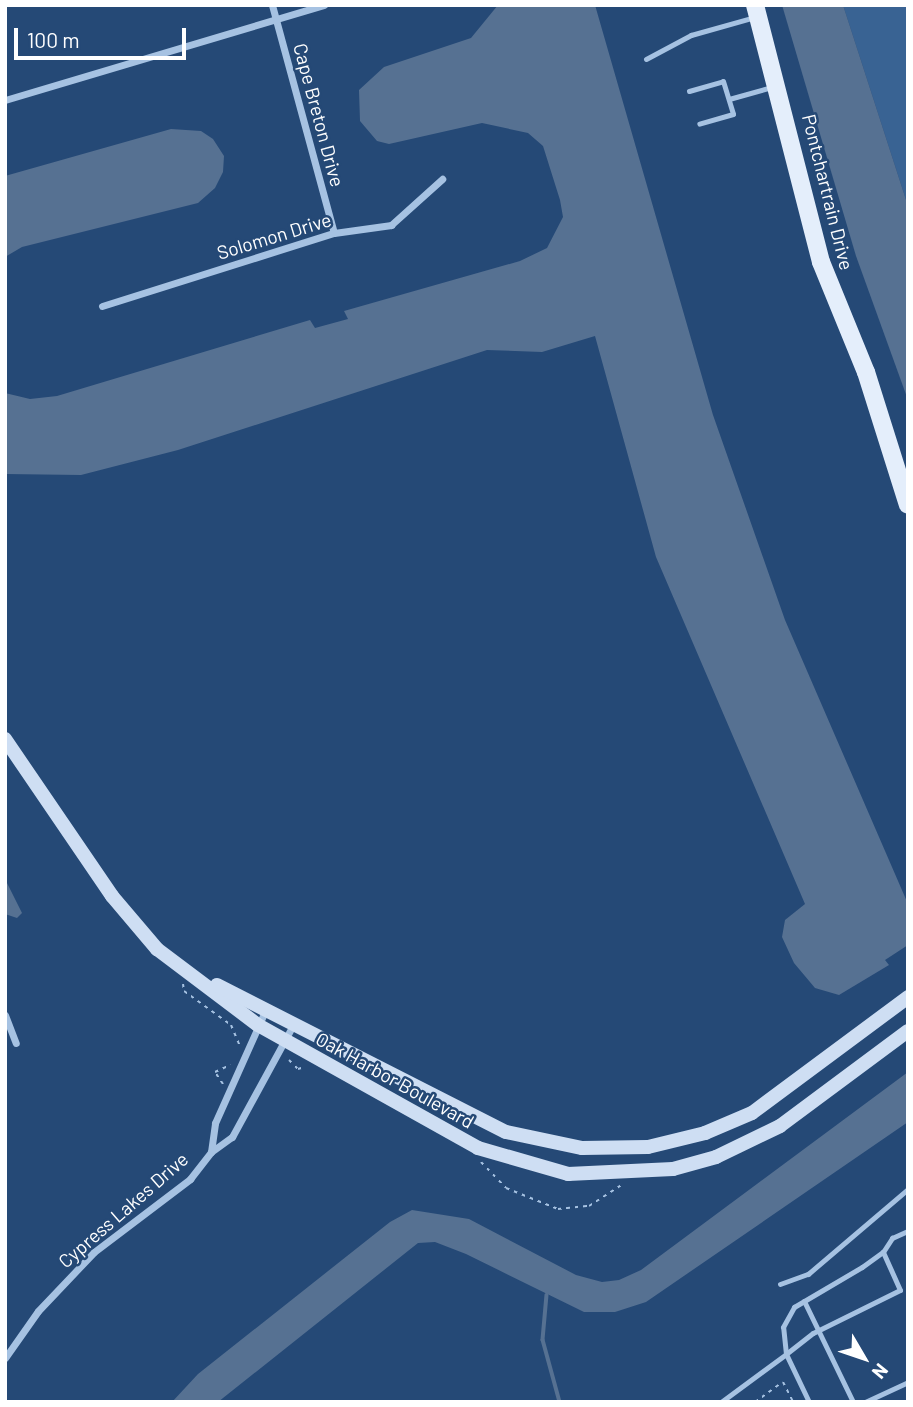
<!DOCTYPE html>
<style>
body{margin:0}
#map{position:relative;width:913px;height:1407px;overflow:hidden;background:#254976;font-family:Barlow,sans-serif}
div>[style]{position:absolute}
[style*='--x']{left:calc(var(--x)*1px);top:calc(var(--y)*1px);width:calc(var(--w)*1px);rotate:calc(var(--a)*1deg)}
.green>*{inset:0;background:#396393}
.water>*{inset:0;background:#567192}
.stream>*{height:3.5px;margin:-1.75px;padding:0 1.75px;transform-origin:1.75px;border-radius:1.75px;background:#567192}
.path>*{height:2px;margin-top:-1px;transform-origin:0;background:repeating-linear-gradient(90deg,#a6c2e2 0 3.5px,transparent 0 8.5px)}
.lane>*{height:5px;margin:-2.5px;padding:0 2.5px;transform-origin:2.5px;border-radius:2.5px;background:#a6c2e2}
.street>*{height:7px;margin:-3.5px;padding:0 3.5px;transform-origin:3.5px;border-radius:3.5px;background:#a6c2e2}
.secondary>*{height:14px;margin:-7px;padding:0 7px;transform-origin:7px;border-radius:7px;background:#cedef3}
.primary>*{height:18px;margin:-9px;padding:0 9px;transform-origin:9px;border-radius:9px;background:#e4eefb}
span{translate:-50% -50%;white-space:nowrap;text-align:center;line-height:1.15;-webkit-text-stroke:5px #254976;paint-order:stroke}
.street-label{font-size:19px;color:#fff}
.frame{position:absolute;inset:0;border:7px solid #fff;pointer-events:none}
.north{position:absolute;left:829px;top:1323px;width:70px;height:70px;-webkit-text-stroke:5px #254976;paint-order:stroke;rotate:129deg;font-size:19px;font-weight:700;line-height:28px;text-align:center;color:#fff}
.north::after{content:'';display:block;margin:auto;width:24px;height:32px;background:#fff;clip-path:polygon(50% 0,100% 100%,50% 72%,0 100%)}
.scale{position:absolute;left:14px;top:28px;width:172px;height:32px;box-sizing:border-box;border:4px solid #fff;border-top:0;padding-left:9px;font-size:21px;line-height:24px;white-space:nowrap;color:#fff;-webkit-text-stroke:5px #254976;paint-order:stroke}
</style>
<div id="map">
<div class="green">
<div style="clip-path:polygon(843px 5px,908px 5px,908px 206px)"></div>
</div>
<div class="water">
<div style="clip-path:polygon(498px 5px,595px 5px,713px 415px,785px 620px,908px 904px,908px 945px,885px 960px,889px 965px,839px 995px,815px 988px,794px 963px,782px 937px,785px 920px,805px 904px,656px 557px,595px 336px,542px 352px,487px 350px,178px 450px,81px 475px,5px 474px,5px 393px,30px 399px,57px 396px,310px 320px,315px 328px,348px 319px,344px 311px,520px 261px,547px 248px,563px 217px,560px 200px,543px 146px,528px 133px,482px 123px,389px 144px,377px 141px,360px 121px,359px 90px,384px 67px,471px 38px)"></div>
<div style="clip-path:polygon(782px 5px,843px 5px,908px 206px,908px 400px,856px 256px)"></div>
<div style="clip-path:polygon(171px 129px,201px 131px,213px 139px,224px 156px,223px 172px,215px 188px,198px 203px,22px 247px,5px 257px,5px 176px)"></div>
<div style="clip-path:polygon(5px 879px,22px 913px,17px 918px,5px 914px)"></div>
<div style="clip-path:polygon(908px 1072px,908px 1122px,646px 1302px,615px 1312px,584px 1312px,466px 1254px,435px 1242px,418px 1243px,218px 1402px,172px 1402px,198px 1374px,390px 1222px,412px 1210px,469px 1219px,576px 1275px,602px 1282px,619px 1280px,641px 1270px)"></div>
</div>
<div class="stream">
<div style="--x:547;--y:1295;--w:45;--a:95.1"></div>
<div style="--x:543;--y:1340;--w:64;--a:74.7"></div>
</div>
<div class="path">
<div style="--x:183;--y:984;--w:7;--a:82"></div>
<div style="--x:184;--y:991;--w:58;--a:35.9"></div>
<div style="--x:231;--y:1025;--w:21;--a:67"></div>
<div style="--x:289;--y:1060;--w:13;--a:45"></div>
<div style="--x:298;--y:1069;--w:7;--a:-16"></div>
<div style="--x:223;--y:1084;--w:14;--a:-124"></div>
<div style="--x:215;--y:1072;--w:17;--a:-25"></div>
<div style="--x:481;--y:1162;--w:36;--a:46"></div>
<div style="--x:506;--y:1188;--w:56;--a:22"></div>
<div style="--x:558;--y:1209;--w:31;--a:-6"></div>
<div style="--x:589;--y:1206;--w:38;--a:-33"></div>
<div style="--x:755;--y:1402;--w:34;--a:-36"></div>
<div style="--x:783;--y:1382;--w:22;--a:63"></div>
</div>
<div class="lane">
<div style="--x:646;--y:59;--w:51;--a:-28.1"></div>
<div style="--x:691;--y:35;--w:66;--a:-15.7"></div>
<div style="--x:689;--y:91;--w:35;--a:-16"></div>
<div style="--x:723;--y:81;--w:34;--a:73"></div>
<div style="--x:733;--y:114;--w:35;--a:164"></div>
<div style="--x:729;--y:99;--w:45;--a:-15.6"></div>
<div style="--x:780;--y:1284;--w:30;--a:-20"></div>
<div style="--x:808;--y:1274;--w:131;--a:-40.4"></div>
<div style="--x:804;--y:1301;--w:112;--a:64.1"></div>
<div style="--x:721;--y:1402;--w:81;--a:-36.4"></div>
<div style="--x:786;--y:1354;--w:27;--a:-96"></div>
<div style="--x:783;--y:1327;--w:23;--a:-61"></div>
<div style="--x:794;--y:1307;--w:79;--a:-30.5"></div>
<div style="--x:862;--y:1267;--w:26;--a:-36"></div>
<div style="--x:883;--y:1252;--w:17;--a:-57"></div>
<div style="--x:892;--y:1238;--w:17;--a:-24"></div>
<div style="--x:809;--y:1402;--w:53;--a:-115.6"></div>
<div style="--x:786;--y:1354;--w:34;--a:-38"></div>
<div style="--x:813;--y:1333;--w:97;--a:-26.3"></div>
<div style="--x:900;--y:1290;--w:42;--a:-114.1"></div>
<div style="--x:865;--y:1402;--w:47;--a:-24.9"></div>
</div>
<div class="street">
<div style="--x:272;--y:5;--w:236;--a:74.8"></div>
<div style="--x:5;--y:100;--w:333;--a:-16.6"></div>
<div style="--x:102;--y:306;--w:243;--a:-17.5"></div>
<div style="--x:334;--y:233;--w:58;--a:-8"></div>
<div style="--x:391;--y:225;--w:69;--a:-42"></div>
<div style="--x:5;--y:1015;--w:30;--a:69"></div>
<div style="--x:211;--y:1152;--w:29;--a:-82"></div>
<div style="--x:215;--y:1123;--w:123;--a:-65.9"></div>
<div style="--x:5;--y:1358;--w:57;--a:-54.9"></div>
<div style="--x:38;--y:1311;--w:81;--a:-46.5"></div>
<div style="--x:94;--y:1252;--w:121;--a:-37.2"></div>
<div style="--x:190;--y:1179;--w:34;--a:-52"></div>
<div style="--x:211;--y:1152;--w:26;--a:-36"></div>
<div style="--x:232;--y:1137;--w:128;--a:-61.4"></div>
</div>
<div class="secondary">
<div style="--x:5;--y:739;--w:190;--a:55.7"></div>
<div style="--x:112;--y:896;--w:70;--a:49.7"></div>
<div style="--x:157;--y:949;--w:126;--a:37"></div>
<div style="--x:258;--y:1025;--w:252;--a:29.2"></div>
<div style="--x:478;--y:1148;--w:94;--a:16.1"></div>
<div style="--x:568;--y:1174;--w:105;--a:-2.7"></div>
<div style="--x:673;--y:1169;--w:45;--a:-15.6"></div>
<div style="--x:716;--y:1157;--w:71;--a:-25.8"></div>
<div style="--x:780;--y:1126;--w:159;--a:-36.6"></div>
<div style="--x:217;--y:985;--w:324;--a:27"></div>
<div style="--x:506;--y:1132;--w:78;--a:11.9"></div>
<div style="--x:582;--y:1148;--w:66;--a:-0.9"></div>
<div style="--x:648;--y:1147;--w:59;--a:-13.8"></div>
<div style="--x:705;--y:1133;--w:51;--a:-23.1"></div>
<div style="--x:752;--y:1113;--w:194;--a:-36.6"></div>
</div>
<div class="primary">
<div style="--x:755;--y:5;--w:265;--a:75.6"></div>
<div style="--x:821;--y:262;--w:119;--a:67.8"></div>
<div style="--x:866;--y:372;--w:139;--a:72.5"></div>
</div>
<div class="street-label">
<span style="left:319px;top:115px;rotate:75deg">Cape Breton Drive</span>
<span style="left:828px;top:192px;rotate:76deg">Pontchartrain Drive</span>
<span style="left:274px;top:236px;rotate:-17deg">Solomon Drive</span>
<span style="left:395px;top:1080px;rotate:29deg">Oak Harbor Boulevard</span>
<span style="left:123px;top:1210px;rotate:-41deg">Cypress Lakes Drive</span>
</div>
<div class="frame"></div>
<div class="north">N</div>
<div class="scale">100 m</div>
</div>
